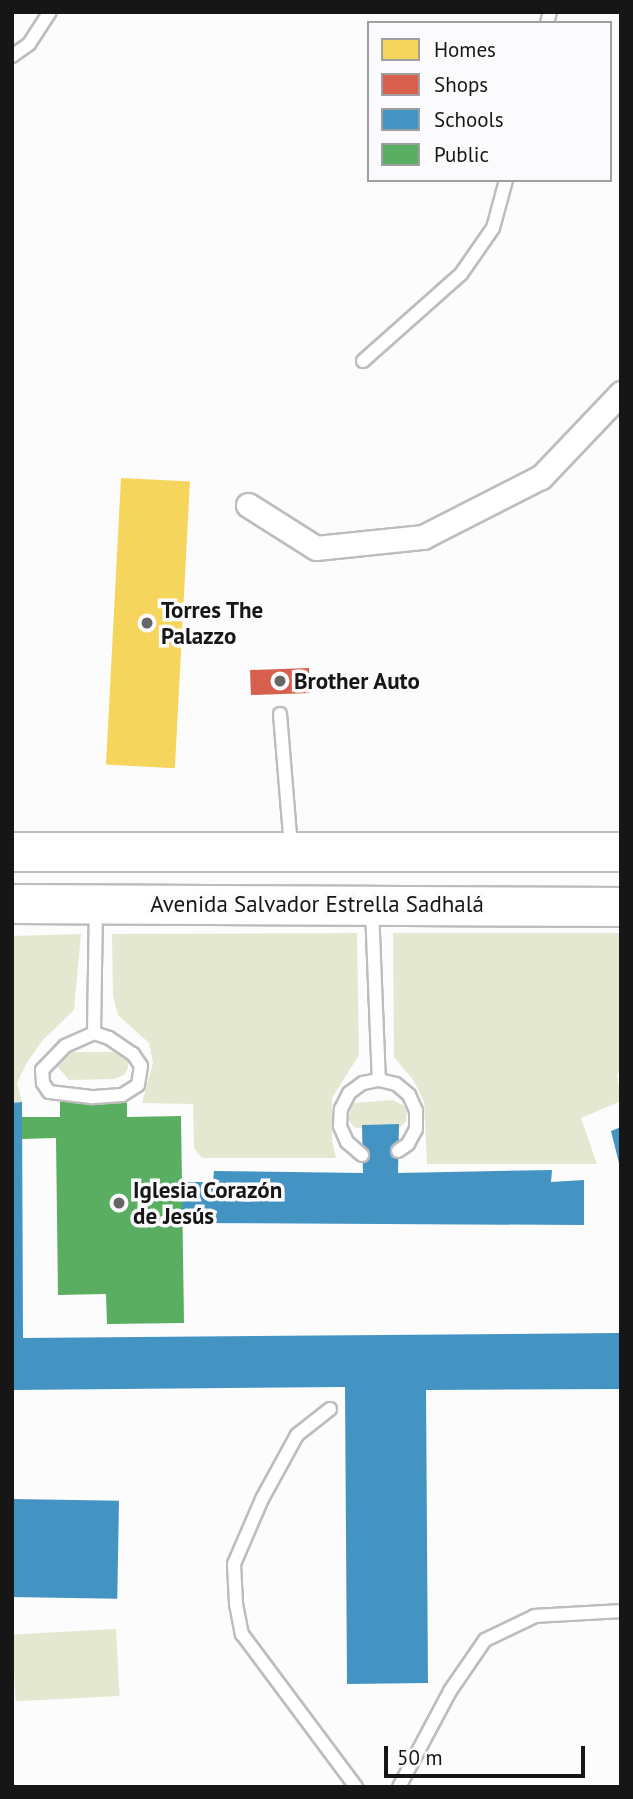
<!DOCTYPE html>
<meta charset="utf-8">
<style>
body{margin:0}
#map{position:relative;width:633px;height:1799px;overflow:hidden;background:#fcfcfc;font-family:"PT Sans",sans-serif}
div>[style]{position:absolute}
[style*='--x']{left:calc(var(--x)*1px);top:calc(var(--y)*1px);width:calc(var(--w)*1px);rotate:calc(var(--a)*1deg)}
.green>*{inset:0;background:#e5e8d1;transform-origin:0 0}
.homes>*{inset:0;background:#f6d55c;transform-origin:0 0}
.shops>*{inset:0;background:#d6604d;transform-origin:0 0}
.schools>*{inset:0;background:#4393c3;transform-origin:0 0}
.public>*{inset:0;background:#5aae61}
.roads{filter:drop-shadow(2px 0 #bdbdbe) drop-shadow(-2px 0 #bdbdbe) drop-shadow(0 2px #bdbdbe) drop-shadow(0 -2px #bdbdbe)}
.service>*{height:12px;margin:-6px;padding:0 6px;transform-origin:6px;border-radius:6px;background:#fff}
.minor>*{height:23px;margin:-11.5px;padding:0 11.5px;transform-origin:11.5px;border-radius:11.5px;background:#fff}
.trunk>*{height:38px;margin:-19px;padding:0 19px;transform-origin:19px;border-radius:19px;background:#fff}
.dots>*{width:19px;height:19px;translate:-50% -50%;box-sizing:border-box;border:4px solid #fbfbfd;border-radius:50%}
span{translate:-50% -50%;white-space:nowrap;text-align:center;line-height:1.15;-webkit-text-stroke:7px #fbfbfd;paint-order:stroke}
.poi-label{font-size:23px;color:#161616;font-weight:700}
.left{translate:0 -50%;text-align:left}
.street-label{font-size:23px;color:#161616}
.frame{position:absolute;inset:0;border:14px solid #161616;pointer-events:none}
.legend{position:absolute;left:367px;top:21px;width:245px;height:161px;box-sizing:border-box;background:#fbfbfd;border:2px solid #9f9fa1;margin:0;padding:9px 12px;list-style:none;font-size:21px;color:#161616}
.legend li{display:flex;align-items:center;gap:14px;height:35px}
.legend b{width:35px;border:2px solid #9f9fa1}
.scale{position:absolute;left:384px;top:1746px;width:201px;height:32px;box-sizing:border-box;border:4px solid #161616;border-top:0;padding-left:9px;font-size:21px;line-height:24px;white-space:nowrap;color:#161616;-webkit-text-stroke:5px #fbfbfd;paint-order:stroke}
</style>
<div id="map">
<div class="green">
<div style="clip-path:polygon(357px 933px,359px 1055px,332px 1098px,332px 1141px,336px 1158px,202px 1158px,194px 1148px,193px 1104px,142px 1103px,153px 1063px,149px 1043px,118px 1015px,113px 996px,112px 934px)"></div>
<div style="clip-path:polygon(393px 933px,621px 933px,621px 1066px,617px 1075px,621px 1101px,581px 1118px,597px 1164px,427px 1164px,424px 1102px,414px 1081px,394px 1057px)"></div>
<div style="clip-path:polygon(81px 934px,74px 1010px,42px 1041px,26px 1064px,17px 1083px,22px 1102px,12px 1103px,12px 936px)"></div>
<div style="clip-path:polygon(66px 1052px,116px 1052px,128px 1061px,128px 1068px,124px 1075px,114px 1079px,69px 1080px,58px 1067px,59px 1057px)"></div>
<div style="clip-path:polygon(393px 1100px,404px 1106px,407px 1114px,406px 1121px,399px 1129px,399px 1124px,363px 1125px,363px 1129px,354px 1127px,348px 1119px,353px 1103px)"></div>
<div style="left:116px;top:1629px;width:67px;height:104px;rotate:87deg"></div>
</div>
<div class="homes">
<div style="left:121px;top:478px;width:69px;height:287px;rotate:3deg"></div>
</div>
<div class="shops">
<div style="left:309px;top:668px;width:25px;height:59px;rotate:88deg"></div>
</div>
<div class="schools">
<div style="clip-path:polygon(22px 1102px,23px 1338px,621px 1333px,621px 1389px,426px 1390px,428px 1683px,347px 1684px,345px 1387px,12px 1390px,12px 1103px)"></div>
<div style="clip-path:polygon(399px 1124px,398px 1173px,552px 1170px,551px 1182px,584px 1180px,584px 1225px,182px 1223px,182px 1182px,213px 1182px,214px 1171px,363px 1173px,362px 1125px)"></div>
<div style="clip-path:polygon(621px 1127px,621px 1166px,620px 1167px,611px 1131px)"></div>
<div style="left:12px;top:1499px;width:107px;height:98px;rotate:1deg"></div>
</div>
<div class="public">
<div style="clip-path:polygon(127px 1101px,127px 1117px,181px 1116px,184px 1323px,107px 1324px,106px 1294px,58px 1295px,56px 1138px,22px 1139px,22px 1117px,60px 1117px,60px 1102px)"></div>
</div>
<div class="roads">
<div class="service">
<div style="--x:547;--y:23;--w:11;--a:-75"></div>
<div style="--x:12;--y:56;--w:21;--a:-35"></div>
<div style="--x:29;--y:44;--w:38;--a:-57"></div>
<div style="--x:363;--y:361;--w:131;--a:-41.6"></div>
<div style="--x:461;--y:274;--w:56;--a:-55.2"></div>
<div style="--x:493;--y:228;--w:50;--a:-74.8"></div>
<div style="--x:280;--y:714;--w:135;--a:85.3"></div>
<div style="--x:372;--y:909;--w:171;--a:87.7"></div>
<div style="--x:94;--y:1033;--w:16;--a:18"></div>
<div style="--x:109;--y:1038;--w:29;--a:34"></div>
<div style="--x:133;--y:1054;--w:14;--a:56"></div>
<div style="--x:141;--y:1066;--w:19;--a:99"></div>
<div style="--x:138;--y:1085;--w:19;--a:148"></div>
<div style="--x:122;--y:1095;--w:31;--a:176"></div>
<div style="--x:91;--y:1097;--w:42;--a:-173.2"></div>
<div style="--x:49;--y:1092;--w:11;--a:-124"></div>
<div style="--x:43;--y:1083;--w:13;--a:-94"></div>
<div style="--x:42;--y:1070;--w:33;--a:-46"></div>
<div style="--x:65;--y:1046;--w:32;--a:-24"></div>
<div style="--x:94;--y:1033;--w:125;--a:-89.1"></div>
<div style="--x:362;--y:1155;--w:20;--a:-139"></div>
<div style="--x:347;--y:1142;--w:17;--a:-114"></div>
<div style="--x:340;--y:1126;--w:17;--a:-87"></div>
<div style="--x:341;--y:1109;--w:18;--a:-63"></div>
<div style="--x:349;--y:1093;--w:17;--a:-36"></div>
<div style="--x:363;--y:1083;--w:16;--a:-11"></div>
<div style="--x:379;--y:1080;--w:17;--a:13"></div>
<div style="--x:396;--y:1084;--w:17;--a:40"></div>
<div style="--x:409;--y:1095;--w:17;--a:66"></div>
<div style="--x:416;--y:1111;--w:18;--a:90"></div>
<div style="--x:416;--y:1129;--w:17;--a:118"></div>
<div style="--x:408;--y:1144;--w:12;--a:145"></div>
<div style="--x:330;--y:1409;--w:42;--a:141.8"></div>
<div style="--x:297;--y:1435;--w:73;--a:118.7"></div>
<div style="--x:262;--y:1499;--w:71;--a:113.3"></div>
<div style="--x:234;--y:1564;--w:40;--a:87.1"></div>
<div style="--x:236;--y:1604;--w:31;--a:79"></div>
<div style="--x:242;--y:1634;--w:191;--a:53.3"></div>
<div style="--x:399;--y:1787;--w:109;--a:-62"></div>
<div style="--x:450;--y:1691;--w:62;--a:-55.5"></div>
<div style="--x:485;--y:1640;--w:55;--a:-25.6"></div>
<div style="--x:535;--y:1616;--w:86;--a:-3.3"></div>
</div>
<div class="minor">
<div style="--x:248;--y:505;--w:80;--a:32.3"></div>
<div style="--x:316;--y:548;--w:108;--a:-5.9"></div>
<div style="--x:423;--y:537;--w:132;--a:-27"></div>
<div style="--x:541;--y:477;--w:116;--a:-46.4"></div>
</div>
<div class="trunk">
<div style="--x:12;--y:852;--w:609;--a:0"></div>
<div style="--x:12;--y:904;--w:609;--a:0.28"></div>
</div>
</div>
<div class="dots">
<div style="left:147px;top:623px;background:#666"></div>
<div style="left:280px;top:681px;background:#666"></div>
<div style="left:119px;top:1203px;background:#666"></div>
</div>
<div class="poi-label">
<span class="left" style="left:161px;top:623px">Torres The<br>Palazzo</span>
<span class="left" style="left:294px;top:681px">Brother Auto</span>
<span class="left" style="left:133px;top:1203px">Iglesia Corazón<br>de Jesús</span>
</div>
<div class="street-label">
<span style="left:317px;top:904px">Avenida Salvador Estrella Sadhalá</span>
</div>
<div class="frame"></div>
<ul class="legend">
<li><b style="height:19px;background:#f6d55c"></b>Homes</li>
<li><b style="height:19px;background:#d6604d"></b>Shops</li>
<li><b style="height:19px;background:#4393c3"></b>Schools</li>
<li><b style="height:19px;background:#5aae61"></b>Public</li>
</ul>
<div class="scale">50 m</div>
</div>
